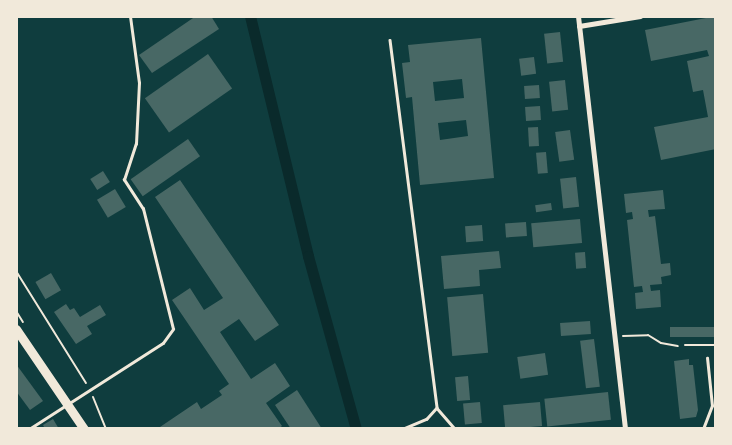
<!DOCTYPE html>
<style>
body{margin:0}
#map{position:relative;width:732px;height:445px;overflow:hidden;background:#0f3d3e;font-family:"Sofia Sans Condensed",sans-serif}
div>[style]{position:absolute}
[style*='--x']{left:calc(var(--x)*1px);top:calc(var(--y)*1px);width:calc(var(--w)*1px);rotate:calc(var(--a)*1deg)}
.canal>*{height:11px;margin:-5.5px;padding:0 5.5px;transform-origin:5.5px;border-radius:5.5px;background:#0a2a2b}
.building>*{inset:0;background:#486865;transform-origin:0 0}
.path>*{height:2px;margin:-1px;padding:0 1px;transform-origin:1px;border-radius:1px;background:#f1e9da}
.service>*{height:2.5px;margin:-1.25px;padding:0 1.25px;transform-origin:1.25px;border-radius:1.25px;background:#f1e9da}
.minor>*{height:5px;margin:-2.5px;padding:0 2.5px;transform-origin:2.5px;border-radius:2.5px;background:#f1e9da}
.primary>*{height:9px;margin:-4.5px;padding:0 4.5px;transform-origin:4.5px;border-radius:4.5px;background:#f1e9da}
span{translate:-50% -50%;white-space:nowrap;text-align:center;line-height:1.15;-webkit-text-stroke:5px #f1e9da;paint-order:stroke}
.frame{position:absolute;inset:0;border:18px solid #f1e9da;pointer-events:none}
</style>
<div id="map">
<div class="canal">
<div style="--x:250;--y:16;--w:247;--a:76.4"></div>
<div style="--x:308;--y:256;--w:180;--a:74.5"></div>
</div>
<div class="building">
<div style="clip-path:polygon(196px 16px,211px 16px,219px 29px,152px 73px,139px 55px)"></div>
<div style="clip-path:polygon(716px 16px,716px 149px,661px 160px,654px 127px,708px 117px,703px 90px,693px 92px,687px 61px,709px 56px,707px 50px,651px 61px,645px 30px)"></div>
<div style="left:560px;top:32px;width:30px;height:16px;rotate:84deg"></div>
<div style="clip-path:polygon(evenodd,481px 38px,494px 178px,420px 185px,412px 97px,406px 98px,402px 63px,410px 62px,408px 45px,481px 38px,462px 79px,464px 98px,435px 101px,433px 82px,462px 79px,481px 38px,466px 120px,468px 136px,440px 140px,438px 123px,466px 120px)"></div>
<div style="left:208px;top:54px;width:42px;height:77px;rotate:55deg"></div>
<div style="left:534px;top:57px;width:17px;height:15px;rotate:83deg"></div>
<div style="left:565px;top:80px;width:30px;height:16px;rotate:84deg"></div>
<div style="left:539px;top:85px;width:13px;height:15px;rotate:86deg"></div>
<div style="left:540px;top:106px;width:14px;height:15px;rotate:86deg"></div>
<div style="left:538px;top:127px;width:19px;height:10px;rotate:87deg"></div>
<div style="left:570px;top:130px;width:30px;height:15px;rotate:82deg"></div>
<div style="left:188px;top:139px;width:21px;height:70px;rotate:55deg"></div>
<div style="left:546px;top:152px;width:21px;height:10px;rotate:85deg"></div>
<div style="left:103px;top:171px;width:13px;height:15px;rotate:58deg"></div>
<div style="left:576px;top:177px;width:30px;height:16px;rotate:84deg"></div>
<div style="clip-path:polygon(180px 180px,279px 325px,255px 341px,239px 319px,220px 332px,251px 379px,275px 363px,290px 386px,266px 403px,282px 426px,278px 429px,157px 429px,197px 402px,201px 409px,222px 395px,219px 391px,229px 384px,172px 300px,190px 288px,204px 310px,223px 298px,155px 197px)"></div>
<div style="left:115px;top:189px;width:21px;height:21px;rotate:59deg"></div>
<div style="clip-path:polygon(663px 190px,665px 209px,648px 210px,649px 217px,655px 216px,661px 264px,670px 263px,671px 275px,661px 277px,662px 284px,650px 285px,651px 291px,660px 290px,661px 307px,636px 309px,635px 293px,643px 292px,642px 286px,634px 287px,627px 220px,633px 219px,632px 212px,626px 213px,624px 194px)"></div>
<div style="left:551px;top:203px;width:7px;height:16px;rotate:82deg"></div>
<div style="left:580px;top:219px;width:24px;height:49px;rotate:85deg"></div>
<div style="left:526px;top:222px;width:14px;height:21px;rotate:86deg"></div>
<div style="left:482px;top:225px;width:16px;height:17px;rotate:86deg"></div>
<div style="clip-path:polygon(499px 251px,501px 268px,479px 270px,480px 286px,444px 289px,441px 256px)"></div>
<div style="left:585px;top:252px;width:16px;height:10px;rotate:86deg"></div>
<div style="left:51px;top:273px;width:20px;height:18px;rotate:60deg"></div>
<div style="left:483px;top:294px;width:59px;height:36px;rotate:85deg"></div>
<div style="clip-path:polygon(66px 304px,70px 310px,74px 308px,80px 317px,100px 305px,106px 315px,87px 326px,92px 334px,76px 344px,54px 312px)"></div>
<div style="left:590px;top:321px;width:13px;height:30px;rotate:86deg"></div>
<div style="left:716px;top:327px;width:10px;height:46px;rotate:90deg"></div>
<div style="left:594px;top:339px;width:48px;height:14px;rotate:83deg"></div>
<div style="left:545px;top:353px;width:22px;height:28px;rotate:82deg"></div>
<div style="clip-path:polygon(689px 359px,689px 365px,693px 365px,698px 410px,696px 417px,680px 419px,674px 361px)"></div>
<div style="clip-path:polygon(16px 364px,43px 401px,30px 410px,16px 391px)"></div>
<div style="left:468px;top:376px;width:24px;height:13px;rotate:85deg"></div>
<div style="clip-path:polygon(297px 390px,322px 429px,291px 429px,275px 405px)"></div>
<div style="left:608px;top:392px;width:28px;height:64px;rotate:84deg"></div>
<div style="left:480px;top:402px;width:21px;height:17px;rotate:85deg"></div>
<div style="left:540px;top:402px;width:24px;height:37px;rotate:85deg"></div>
<div style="clip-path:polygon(53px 419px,59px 429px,45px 429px,43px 425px)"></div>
</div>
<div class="path">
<div style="--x:16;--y:271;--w:132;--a:58"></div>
<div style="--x:16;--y:311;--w:13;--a:58"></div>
<div style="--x:623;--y:336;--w:25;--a:-2"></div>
<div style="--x:648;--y:335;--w:15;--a:32"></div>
<div style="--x:661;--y:343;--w:17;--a:10"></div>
<div style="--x:93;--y:397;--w:35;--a:68"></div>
</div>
<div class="service">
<div style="--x:390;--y:40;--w:371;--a:82.7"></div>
<div style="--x:437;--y:408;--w:15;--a:132"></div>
<div style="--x:427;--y:419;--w:26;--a:157"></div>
<div style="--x:685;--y:345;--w:31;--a:0"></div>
<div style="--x:437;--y:408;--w:28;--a:49"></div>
<div style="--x:29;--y:429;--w:159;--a:-32.7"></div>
<div style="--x:163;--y:343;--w:17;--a:-54"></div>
<div style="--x:173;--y:329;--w:124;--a:-104"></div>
<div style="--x:143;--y:209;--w:35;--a:-123"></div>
<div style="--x:124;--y:180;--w:38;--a:-72"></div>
<div style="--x:136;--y:144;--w:61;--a:-87.2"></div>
<div style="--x:139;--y:83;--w:68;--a:-97.7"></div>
<div style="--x:703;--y:429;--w:25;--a:-69"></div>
<div style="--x:712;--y:406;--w:48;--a:-95.9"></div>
</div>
<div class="minor">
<div style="--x:578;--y:16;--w:416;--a:83.5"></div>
<div style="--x:579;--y:26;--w:62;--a:-9.3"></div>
</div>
<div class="primary">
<div style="--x:16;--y:329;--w:121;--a:55.8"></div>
</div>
<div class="frame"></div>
</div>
